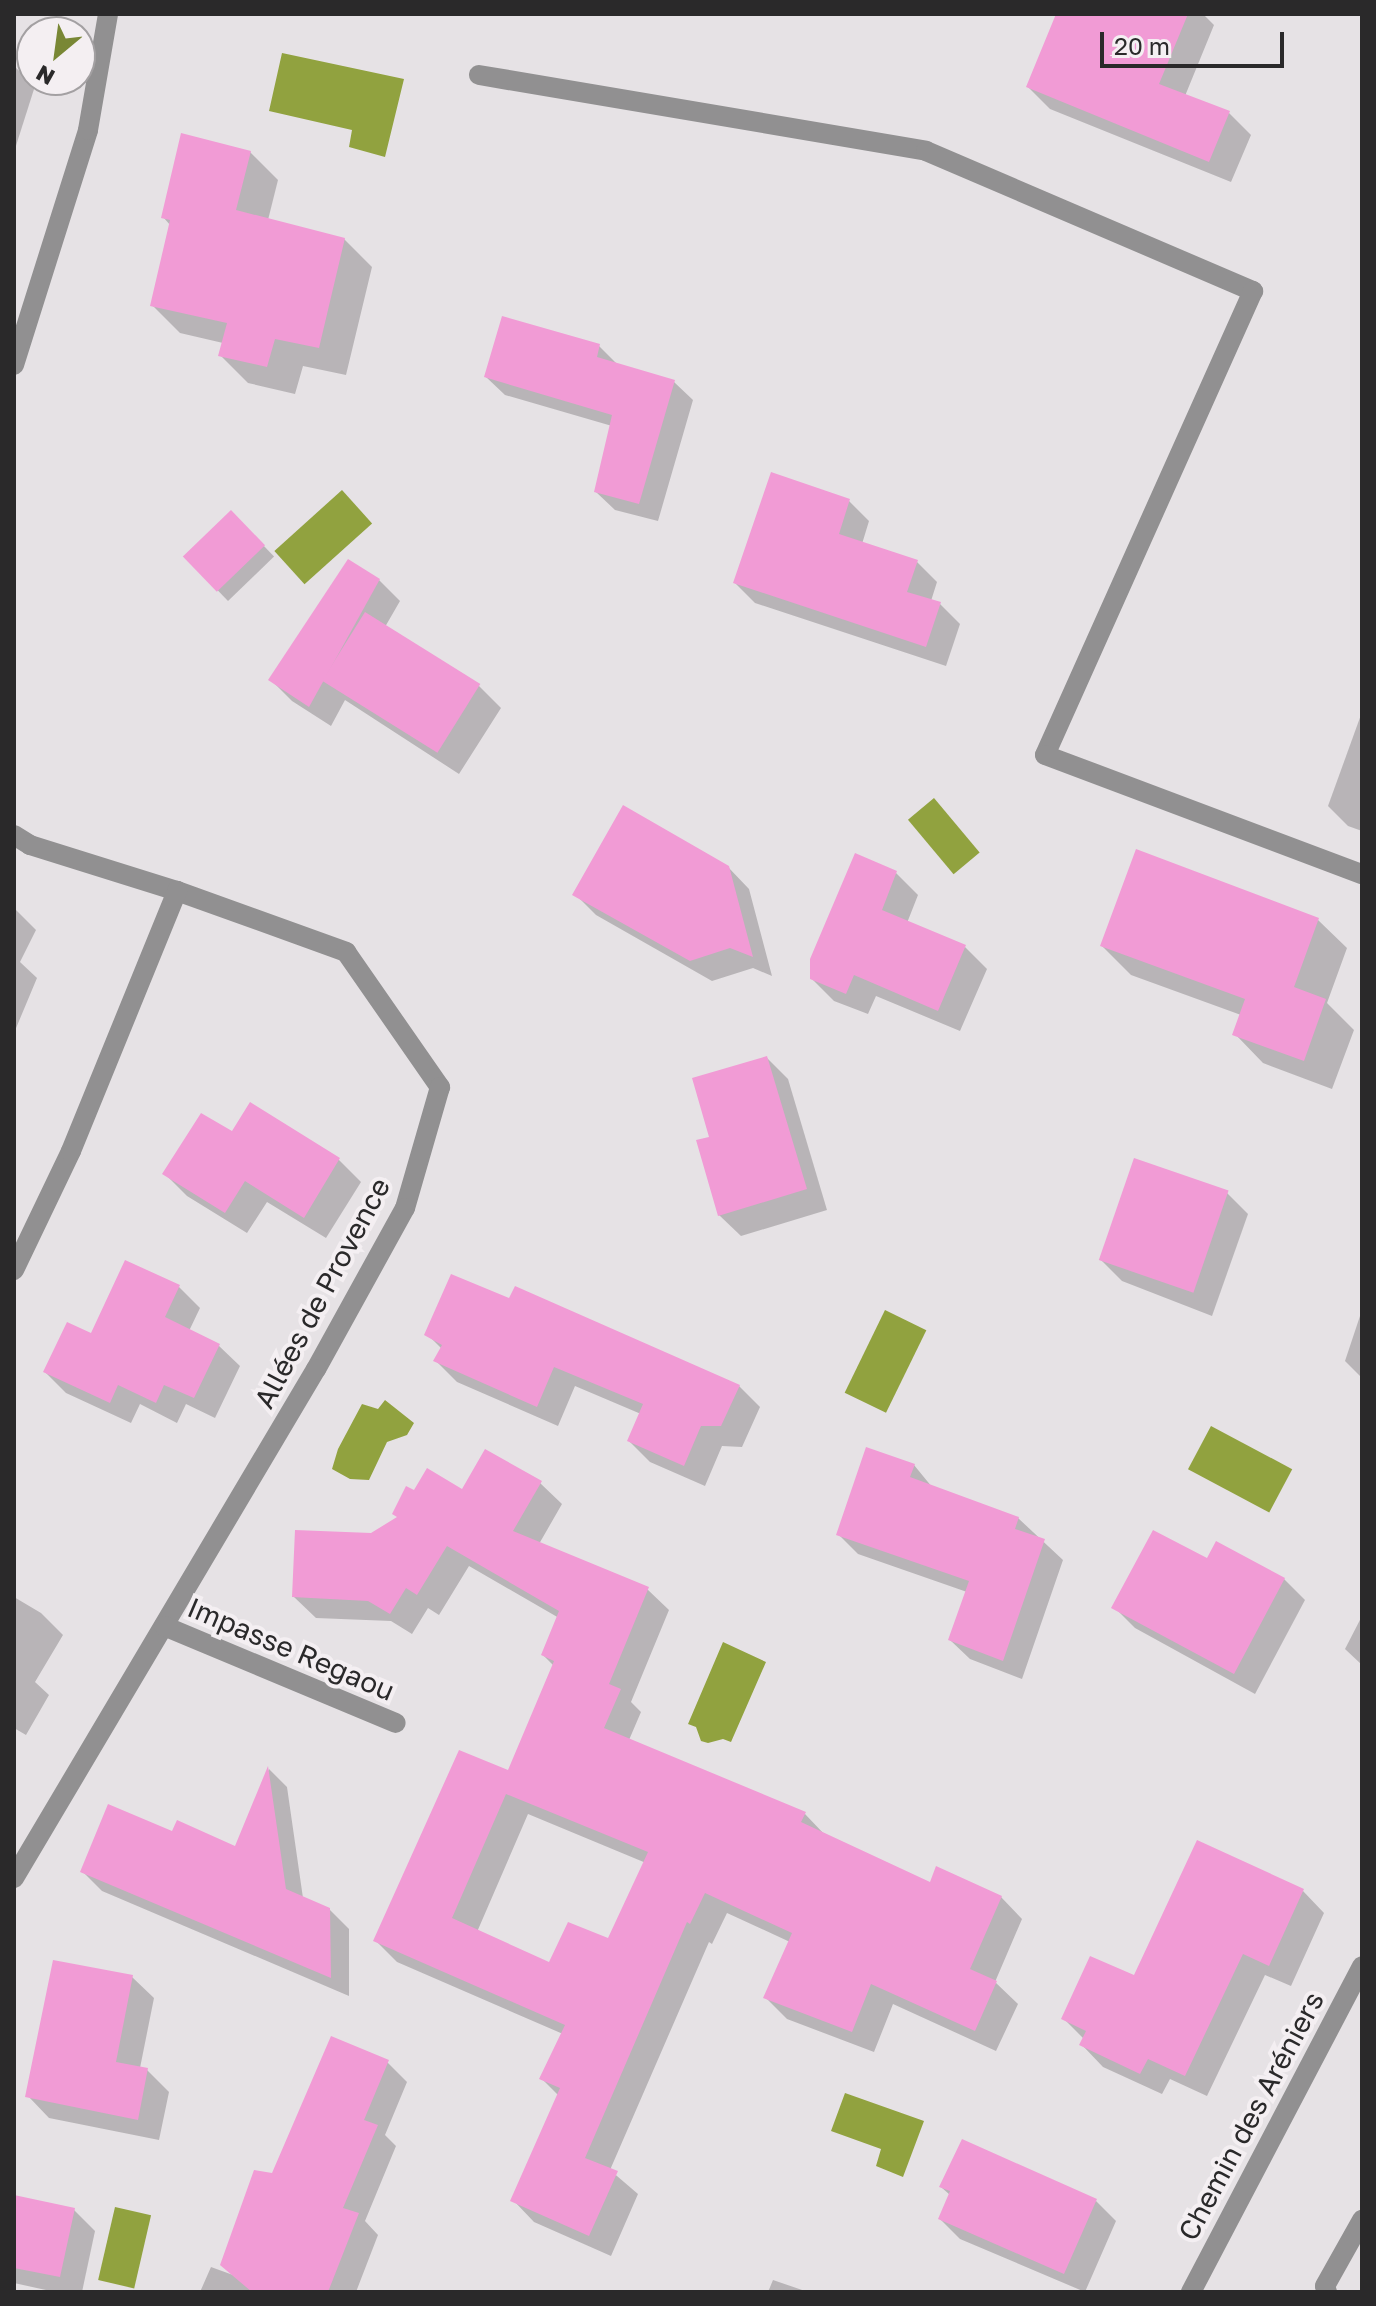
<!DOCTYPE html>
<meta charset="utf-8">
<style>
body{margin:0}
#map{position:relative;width:1376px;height:2306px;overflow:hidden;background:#e6e2e5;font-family:"Golos Text",sans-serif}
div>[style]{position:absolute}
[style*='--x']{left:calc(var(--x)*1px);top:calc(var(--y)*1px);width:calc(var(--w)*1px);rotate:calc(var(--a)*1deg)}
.water>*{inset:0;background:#91a23f;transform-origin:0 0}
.shadow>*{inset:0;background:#0003;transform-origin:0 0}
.building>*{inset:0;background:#f19bd5;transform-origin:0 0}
.minor>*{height:20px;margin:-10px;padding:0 10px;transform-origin:10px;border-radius:10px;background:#919091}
span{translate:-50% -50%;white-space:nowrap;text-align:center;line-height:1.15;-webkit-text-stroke:8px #f4eff2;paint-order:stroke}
.street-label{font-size:28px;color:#2a292a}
.frame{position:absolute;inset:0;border:16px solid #2a292a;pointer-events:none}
.north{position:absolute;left:16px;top:16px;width:80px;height:80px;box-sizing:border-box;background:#f4eff2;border:2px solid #a3a0a2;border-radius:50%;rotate:209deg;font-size:22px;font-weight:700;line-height:32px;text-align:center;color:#2a292a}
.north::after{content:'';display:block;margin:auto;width:28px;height:36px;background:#798735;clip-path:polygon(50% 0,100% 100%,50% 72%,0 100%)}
.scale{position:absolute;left:1100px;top:32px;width:184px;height:36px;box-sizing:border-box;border:4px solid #2a292a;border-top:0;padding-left:10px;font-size:24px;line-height:28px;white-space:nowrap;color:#2a292a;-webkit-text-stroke:6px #f4eff2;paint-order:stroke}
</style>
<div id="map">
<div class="water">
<div style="clip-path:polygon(282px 53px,404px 79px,385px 157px,349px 147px,352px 130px,269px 111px)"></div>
<div style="left:342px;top:490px;width:45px;height:91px;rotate:48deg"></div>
<div style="left:934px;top:798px;width:71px;height:34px;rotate:50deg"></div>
<div style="left:885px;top:1310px;width:46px;height:92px;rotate:26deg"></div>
<div style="clip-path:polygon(385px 1400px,414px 1423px,407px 1435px,387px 1442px,369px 1480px,350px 1479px,332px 1469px,338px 1449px,362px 1404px,378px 1409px)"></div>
<div style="left:1211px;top:1426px;width:92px;height:49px;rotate:28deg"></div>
<div style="clip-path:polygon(723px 1642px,766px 1662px,731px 1742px,723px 1739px,708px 1743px,701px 1741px,696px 1727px,688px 1724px)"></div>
<div style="clip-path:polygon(845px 2093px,924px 2121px,903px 2177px,876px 2166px,881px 2149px,831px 2131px)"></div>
<div style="left:115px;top:2207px;width:37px;height:75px;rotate:13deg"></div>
</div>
<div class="shadow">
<div style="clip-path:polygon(1058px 14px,1203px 14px,1214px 25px,1185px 96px,1229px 113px,1251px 135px,1231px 182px,1050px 109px,1028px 87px)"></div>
<div style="clip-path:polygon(14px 66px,35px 86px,14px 152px)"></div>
<div style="clip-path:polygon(250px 152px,278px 180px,268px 220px,344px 239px,372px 267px,346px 375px,303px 366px,295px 394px,248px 383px,220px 355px,223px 343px,180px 333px,152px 305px,171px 226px,163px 217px)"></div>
<div style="clip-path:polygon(599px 346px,619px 366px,674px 382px,693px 400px,658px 521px,615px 510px,596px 492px,612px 426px,505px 395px,486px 377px)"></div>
<div style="clip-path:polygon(849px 501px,869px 521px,862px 544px,917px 562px,937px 582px,931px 601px,940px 604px,960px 624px,946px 666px,755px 603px,735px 583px)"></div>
<div style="left:231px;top:512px;width:62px;height:64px;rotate:46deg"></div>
<div style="clip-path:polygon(379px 580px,400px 601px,385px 627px,479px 686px,501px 708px,459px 774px,345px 700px,331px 726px,292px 701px,271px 680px)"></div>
<div style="clip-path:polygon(1362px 712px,1362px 831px,1348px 826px,1328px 806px)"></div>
<div style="clip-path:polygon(728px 867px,749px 889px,772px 976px,753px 968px,712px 981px,596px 915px,575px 894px)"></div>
<div style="clip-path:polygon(896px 873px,918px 895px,907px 923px,965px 947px,987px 969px,960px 1031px,876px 996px,868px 1014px,834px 1001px,812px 979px)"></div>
<div style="clip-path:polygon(14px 908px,36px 930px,20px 962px,37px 978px,14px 1033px)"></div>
<div style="clip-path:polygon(1318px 920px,1347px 948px,1327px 1003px,1354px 1030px,1332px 1089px,1263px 1063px,1235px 1034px,1241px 1015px,1131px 975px,1102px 946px)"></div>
<div style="clip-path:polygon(767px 1058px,788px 1079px,827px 1210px,741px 1236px,719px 1215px,711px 1138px)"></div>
<div style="clip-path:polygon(251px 1105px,339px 1160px,361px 1182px,326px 1238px,267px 1202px,247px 1233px,187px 1196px,165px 1174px,233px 1134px)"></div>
<div style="clip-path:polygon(1227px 1193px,1248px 1214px,1212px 1316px,1122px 1281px,1101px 1260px)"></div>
<div style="clip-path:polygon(126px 1262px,179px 1287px,200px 1308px,189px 1331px,218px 1345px,240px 1366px,215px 1418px,186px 1404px,177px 1423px,140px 1404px,131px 1423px,66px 1393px,45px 1372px,92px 1336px)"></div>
<div style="clip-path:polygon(510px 1301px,739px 1386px,760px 1407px,742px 1447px,722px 1446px,705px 1486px,650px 1462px,629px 1441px,641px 1414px,575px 1386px,558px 1426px,457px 1382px,436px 1361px,442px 1349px,427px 1334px)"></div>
<div style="clip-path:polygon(1362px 1310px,1362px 1378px,1345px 1361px)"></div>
<div style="clip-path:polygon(914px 1465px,932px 1487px,1018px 1518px,1063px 1560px,1022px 1679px,970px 1659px,950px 1640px,967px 1592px,858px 1554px,838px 1534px)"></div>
<div style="clip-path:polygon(evenodd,540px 1483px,562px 1504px,539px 1544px,647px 1589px,669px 1610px,631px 1702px,641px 1712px,629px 1740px,805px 1814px,826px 1836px,931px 1884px,1001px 1897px,1022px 1919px,995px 1982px,1018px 2004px,996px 2051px,893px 2004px,874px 2052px,787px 2019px,765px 1997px,790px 1942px,727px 1913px,712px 1944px,709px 1942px,610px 2170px,638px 2194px,611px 2256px,534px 2222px,513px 2200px,559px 2096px,542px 2079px,563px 2034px,397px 1962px,376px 1941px,509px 1772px,554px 1666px,543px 1655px,559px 1618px,469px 1566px,439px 1615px,428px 1608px,412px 1634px,391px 1621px,316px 1618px,294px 1597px,371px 1535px,399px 1518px,415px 1492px,463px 1491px,540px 1483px,528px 1814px,646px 1863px,609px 1941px,550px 1965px,477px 1932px,528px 1814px)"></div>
<div style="clip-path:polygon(1284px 1579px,1305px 1600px,1255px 1694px,1135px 1628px,1114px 1607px)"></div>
<div style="clip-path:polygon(14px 1597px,41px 1613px,63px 1635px,35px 1682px,49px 1695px,26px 1735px,14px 1728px)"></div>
<div style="clip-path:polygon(1362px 1616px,1362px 1665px,1345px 1649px)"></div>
<div style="clip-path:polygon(269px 1769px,287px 1787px,303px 1898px,329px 1909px,349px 1929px,349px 1996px,102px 1891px,82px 1871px,173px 1834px,236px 1848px)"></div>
<div style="clip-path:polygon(1303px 1891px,1324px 1913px,1291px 1986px,1265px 1975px,1207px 2096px,1170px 2079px,1162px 2094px,1103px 2067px,1082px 2045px,1084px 2039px,1063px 2018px)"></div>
<div style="clip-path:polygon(132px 1977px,154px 1998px,140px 2068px,147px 2070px,169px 2092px,159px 2140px,49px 2118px,28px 2096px)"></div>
<div style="clip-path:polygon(387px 2062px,407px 2082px,385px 2135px,396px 2146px,365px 2221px,378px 2235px,356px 2292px,200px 2292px,211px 2267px,233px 2275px,273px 2175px)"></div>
<div style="clip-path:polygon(941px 2187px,1096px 2201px,1116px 2221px,1085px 2292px,960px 2239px,940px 2219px,950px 2195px)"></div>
<div style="clip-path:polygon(14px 2197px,74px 2210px,95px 2231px,82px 2292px,55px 2292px,14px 2283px)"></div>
<div style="clip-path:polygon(773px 2280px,808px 2292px,768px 2292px)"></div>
</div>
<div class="building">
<div style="clip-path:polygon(1056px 14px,1188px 14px,1159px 84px,1230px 111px,1209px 162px,1026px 87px)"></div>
<div style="clip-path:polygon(181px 133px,251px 151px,236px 210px,345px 238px,319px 348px,275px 339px,267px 367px,218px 356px,227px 323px,150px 306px,170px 220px,161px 218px)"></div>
<div style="clip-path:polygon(502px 316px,600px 344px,597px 357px,675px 380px,639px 504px,594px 492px,612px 415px,484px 377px)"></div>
<div style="clip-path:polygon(771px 472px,850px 499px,839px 534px,918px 560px,907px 592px,941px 602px,926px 647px,733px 583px)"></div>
<div style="left:231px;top:510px;width:49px;height:67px;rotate:46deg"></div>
<div style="clip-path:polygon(348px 559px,380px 579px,309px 707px,268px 680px)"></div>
<div style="left:365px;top:612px;width:136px;height:81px;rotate:32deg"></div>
<div style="clip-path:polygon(623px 805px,729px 866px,753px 957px,730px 948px,690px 961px,572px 895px)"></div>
<div style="clip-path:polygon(1136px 849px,1319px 918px,1294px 987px,1326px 999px,1304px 1061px,1232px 1035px,1245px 999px,1100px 946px)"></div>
<div style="clip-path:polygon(855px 853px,897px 871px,882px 910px,966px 945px,938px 1011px,854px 975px,846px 994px,810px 979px,810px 959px)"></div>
<div style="clip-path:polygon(767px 1056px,807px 1189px,718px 1216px,696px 1140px,709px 1137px,692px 1078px)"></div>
<div style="clip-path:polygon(250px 1102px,340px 1158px,304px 1218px,245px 1181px,225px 1213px,162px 1174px,201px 1113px,232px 1131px)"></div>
<div style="left:1134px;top:1158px;width:100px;height:108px;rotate:19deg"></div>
<div style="clip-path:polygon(125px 1260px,180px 1285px,165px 1317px,220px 1344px,194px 1398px,164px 1385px,156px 1403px,118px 1385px,110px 1403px,43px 1372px,67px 1322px,91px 1333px)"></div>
<div style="clip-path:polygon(451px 1274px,509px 1298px,515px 1286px,740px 1385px,721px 1426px,701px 1426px,684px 1466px,627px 1441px,643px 1404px,554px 1367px,537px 1407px,433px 1361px,442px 1345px,424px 1335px)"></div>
<div style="clip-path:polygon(866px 1447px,915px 1464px,910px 1477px,1019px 1517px,1015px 1529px,1045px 1539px,1003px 1661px,948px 1640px,969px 1581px,836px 1535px)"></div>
<div style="clip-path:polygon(evenodd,485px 1449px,542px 1481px,513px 1531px,649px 1587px,609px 1684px,621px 1689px,604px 1728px,806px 1812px,801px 1822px,930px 1882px,936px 1866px,1002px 1896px,970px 1969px,997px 1981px,975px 2031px,871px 1984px,852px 2032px,763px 1998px,792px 1933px,705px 1893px,690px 1924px,687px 1922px,585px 2158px,618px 2171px,589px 2236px,510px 2201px,560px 2088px,539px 2079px,565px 2025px,373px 1941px,459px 1750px,508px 1770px,554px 1661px,541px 1655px,559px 1611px,447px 1546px,417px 1595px,406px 1588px,390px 1614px,368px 1601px,292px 1597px,295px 1530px,371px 1533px,397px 1517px,392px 1514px,406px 1486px,414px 1490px,427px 1468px,462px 1489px,485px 1449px,506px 1794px,648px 1852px,608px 1938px,568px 1922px,549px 1962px,452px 1918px,506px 1794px)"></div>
<div style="clip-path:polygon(1153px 1530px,1207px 1558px,1216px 1541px,1285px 1578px,1234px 1674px,1111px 1608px)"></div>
<div style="clip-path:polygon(268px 1766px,286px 1889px,330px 1908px,331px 1978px,80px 1872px,108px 1804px,172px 1831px,177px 1820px,235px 1846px)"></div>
<div style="clip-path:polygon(1197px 1840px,1304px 1889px,1269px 1966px,1243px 1954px,1185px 2076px,1148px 2059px,1140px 2074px,1079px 2045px,1086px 2031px,1061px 2019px,1090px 1956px,1134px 1975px)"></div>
<div style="clip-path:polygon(53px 1960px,133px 1975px,116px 2062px,148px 2068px,138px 2120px,25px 2097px)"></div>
<div style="clip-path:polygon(331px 2036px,389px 2060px,364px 2120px,378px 2125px,343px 2208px,359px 2213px,328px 2292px,252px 2292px,220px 2265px,254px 2170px,272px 2173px)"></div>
<div style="clip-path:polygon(962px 2139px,1097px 2199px,1064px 2274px,938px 2219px,950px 2191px,939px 2187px)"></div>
<div style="clip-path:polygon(14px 2195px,75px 2208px,60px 2277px,14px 2268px)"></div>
</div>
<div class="minor">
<div style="--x:479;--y:75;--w:453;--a:9.6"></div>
<div style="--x:926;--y:151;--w:356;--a:23.2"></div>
<div style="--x:1253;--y:291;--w:508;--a:114.15"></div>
<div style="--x:1045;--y:755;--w:339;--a:20.6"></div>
<div style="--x:14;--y:365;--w:246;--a:-72.5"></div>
<div style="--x:88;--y:130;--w:118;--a:-80.2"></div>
<div style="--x:14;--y:835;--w:19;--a:32"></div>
<div style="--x:30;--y:845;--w:154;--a:17.4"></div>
<div style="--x:177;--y:891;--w:180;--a:19.8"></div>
<div style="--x:346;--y:952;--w:165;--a:55.2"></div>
<div style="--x:440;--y:1087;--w:126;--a:106.1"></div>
<div style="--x:405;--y:1208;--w:184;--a:118.9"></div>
<div style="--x:316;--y:1369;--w:592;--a:120.68"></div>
<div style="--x:14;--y:1270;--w:132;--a:-64.4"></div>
<div style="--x:71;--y:1151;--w:281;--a:-67.8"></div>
<div style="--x:164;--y:1626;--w:251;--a:22.7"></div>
<div style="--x:1191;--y:2292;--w:368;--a:-62.3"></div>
<div style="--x:1327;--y:2292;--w:6;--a:-108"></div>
<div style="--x:1325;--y:2286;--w:76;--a:-60.7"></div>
</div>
<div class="street-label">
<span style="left:322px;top:1293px;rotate:-62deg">Allées de Provence</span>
<span style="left:291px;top:1649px;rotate:23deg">Impasse Regaou</span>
<span style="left:1251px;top:2116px;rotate:-62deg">Chemin des Aréniers</span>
</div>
<div class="frame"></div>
<div class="north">N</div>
<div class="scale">20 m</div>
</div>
